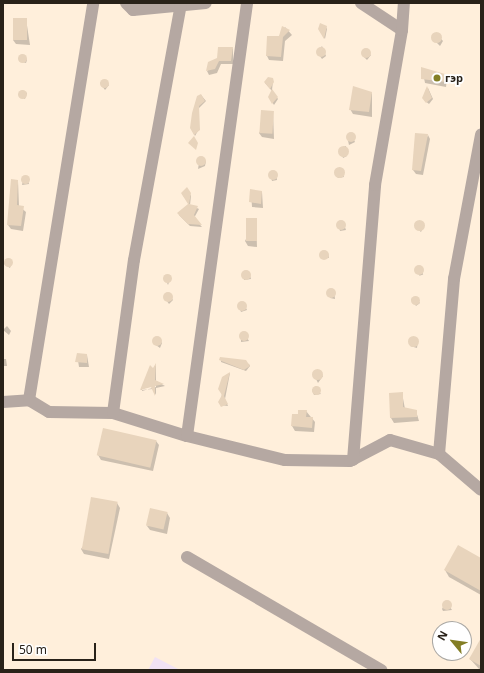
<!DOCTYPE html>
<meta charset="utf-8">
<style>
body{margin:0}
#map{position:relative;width:484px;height:673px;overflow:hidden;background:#ffefdb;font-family:"Noto Sans",sans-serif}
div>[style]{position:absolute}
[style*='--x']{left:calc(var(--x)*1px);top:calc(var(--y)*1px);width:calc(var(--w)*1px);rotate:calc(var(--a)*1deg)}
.industrial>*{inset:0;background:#f1e2f4}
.shadow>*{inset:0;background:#0003;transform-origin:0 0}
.building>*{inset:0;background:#e8d4bc;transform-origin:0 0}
.round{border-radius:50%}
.minor>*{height:12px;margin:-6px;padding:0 6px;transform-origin:6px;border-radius:6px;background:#b5a8a2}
.dots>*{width:11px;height:11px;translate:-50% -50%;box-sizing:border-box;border:2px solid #fff;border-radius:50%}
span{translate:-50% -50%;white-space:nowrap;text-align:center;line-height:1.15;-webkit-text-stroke:3.5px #fff;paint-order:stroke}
.poi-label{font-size:11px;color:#292219;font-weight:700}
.left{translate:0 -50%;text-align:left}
.frame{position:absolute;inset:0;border:4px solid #292219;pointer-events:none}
.north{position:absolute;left:432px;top:621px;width:40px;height:40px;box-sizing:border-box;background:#fff;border:1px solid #a9a7a3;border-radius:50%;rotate:299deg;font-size:11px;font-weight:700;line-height:16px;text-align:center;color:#292219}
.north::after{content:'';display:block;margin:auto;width:14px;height:18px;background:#837e25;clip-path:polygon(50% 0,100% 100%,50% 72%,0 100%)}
.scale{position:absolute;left:12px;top:643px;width:84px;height:18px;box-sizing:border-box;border:2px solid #292219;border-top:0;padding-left:5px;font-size:12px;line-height:14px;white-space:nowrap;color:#292219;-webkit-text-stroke:3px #fff;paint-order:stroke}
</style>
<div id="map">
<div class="industrial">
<div style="clip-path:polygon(155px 657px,180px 670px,148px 670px)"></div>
</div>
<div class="shadow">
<div style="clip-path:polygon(26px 19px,30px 45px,16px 44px,13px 40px)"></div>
<div style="clip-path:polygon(285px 27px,292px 35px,285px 41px,283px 61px,269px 60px,267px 56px)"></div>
<div style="clip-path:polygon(326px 27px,327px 29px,325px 39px,319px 29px)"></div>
<div style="clip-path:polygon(436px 33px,443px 41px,440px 46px,432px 38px)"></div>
<div style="clip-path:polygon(322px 46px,326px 56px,322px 59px,317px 52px)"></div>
<div style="clip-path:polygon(233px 48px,233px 64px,221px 64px,217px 73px,209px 75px,207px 71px)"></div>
<div style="clip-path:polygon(364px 50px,371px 55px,367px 60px,362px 55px)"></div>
<div style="clip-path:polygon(22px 54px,27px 60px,26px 63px,19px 61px)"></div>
<div style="clip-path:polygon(422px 68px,447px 77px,446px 87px,425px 83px)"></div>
<div style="clip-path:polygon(104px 80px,109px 85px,105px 90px,100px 83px)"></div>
<div style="clip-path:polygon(273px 81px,272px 90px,278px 99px,274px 105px,269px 97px,272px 91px,265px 83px)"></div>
<div style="clip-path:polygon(428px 88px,433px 99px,429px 104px,424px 100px)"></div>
<div style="clip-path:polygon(22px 90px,27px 93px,25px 99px,19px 96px)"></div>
<div style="clip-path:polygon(372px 93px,372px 117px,353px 114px,350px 109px)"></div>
<div style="clip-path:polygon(201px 95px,206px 101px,199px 108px,199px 129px,195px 136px,191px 128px)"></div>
<div style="clip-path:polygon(273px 112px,274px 139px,262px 137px,259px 133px)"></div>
<div style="clip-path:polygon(351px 134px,355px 142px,349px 145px,347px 136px)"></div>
<div style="clip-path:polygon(428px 135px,430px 139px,423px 175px,416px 174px,413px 170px)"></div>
<div style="clip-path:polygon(346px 146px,347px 156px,343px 158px,340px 148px)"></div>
<div style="clip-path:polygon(200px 157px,206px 161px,205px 166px,198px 169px)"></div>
<div style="clip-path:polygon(340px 167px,344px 177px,338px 178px,335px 171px)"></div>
<div style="clip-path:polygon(270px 173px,276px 173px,277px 180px,272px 181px)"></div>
<div style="clip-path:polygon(24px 176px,27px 177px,29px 184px,22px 185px)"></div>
<div style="clip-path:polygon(18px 181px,19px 206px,26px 212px,23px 231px,11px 229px,8px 225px)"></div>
<div style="clip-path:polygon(187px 189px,191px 196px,190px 205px,199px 209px,194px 218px,202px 227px,190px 226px,179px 215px,190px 205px,182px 194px)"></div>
<div style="clip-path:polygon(251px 190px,262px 192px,263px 208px,252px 207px)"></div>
<div style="clip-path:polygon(256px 219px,257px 247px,248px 246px,245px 241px)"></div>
<div style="clip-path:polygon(417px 221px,424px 226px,421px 232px,415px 227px)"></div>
<div style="clip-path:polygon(343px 222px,346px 230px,340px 231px,338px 223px)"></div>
<div style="clip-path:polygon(322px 252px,328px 253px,329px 258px,321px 256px)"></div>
<div style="clip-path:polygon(6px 259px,12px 262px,10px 268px,4px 264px)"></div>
<div style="left:420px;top:266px;width:9px;height:4px;rotate:69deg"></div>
<div style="clip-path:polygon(243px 272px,249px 272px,251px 279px,244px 280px)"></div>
<div style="clip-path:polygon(170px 275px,171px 277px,168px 285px,164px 276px)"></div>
<div style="clip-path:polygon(329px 290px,334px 291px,335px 299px,330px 298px)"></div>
<div style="clip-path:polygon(168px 293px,173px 300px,169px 304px,164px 297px)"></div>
<div style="clip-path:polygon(415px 297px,420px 303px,416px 306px,411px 299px)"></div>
<div style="clip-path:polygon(243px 302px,247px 310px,241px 312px,238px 304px)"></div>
<div style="clip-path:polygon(7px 326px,11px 331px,9px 335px,3px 330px)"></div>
<div style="clip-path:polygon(244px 333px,249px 341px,241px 342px,241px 335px)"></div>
<div style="clip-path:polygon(157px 337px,162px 343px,160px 348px,153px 343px)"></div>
<div style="clip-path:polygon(411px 338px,418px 340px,417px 348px,410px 346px)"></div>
<div style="clip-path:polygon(77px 354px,87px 355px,89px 367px,79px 367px)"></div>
<div style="clip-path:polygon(221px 358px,249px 364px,250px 366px,246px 371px,221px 362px)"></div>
<div style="clip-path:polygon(3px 359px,6px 359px,7px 366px,3px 366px)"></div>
<div style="clip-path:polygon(evenodd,156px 365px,156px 381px,165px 386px,156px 388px,156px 395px,153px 389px,141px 390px,151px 367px,153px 370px,156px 365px,156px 385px,156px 387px,142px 391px,142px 389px,156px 385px)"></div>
<div style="clip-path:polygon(317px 370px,323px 376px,318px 383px,313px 373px)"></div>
<div style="clip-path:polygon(230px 373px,225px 399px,228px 406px,221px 405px,223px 377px)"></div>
<div style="clip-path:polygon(316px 386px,320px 393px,321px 394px,314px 395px,312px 390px)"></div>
<div style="clip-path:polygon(402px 393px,405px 409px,416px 411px,419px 421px,394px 423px,391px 418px)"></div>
<div style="clip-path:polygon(306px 411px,315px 422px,314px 432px,295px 431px,292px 426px)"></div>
<div style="clip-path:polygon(156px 441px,159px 445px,153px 471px,101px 460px,98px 455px)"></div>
<div style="clip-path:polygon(117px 503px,120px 508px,109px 559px,84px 554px,81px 549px)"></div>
<div style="clip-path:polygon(167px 513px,170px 518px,167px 534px,150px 530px,147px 526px)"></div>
<div style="clip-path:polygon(481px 559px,481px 595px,449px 577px,445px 570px)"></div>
<div style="clip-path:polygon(446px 601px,452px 610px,443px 611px,442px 609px)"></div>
<div style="clip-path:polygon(481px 640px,481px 670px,480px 670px,470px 659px)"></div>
</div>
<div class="building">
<div style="left:13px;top:18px;width:14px;height:22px"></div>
<div style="clip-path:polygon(320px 23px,327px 26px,324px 39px,318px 29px)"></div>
<div style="clip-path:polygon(282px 26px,290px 30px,283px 37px,281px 57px,266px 56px,267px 36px,279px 36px)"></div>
<div class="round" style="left:430.5px;top:31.5px;width:11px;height:11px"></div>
<div class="round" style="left:316px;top:47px;width:10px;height:10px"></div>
<div style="clip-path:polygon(218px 47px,233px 47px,231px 61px,219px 61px,215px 69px,206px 71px,208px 62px,217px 58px)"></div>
<div class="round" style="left:361px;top:48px;width:10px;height:10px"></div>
<div class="round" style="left:17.5px;top:53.5px;width:9px;height:9px"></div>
<div style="clip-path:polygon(421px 67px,445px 74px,446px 82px,421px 79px)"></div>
<div style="clip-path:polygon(268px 77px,273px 78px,274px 82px,270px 89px,264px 82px)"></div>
<div class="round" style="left:99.5px;top:78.5px;width:9px;height:9px"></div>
<div style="clip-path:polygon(353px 86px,372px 92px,369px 112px,349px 110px)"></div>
<div style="clip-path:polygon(427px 86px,432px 98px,426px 103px,422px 98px)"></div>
<div style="clip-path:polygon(272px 89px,278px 97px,272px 104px,268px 97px)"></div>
<div class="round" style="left:17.5px;top:89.5px;width:9px;height:9px"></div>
<div style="clip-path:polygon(201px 94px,205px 101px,199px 106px,200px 130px,194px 135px,190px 128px,192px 113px,197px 96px)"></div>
<div style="left:261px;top:110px;width:13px;height:23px;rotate:4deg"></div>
<div class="round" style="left:346px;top:132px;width:10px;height:10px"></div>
<div style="clip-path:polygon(415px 133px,428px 134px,421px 171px,412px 170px)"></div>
<div style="clip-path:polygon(194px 136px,198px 143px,196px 150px,188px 143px)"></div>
<div class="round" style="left:337.5px;top:145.5px;width:11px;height:11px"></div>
<div class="round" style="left:196px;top:156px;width:10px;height:10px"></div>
<div class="round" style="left:333.5px;top:166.5px;width:11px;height:11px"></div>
<div class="round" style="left:268px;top:170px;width:10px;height:10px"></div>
<div class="round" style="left:20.5px;top:174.5px;width:9px;height:9px"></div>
<div style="clip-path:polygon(11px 179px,18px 180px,17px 205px,24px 206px,21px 226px,7px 225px)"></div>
<div style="clip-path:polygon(187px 187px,191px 193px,189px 204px,198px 206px,194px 215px,202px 225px,188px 224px,177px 213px,188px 204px,181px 193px)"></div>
<div style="clip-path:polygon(250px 189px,262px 191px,261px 204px,249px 202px)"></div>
<div style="left:246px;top:218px;width:11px;height:23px"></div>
<div class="round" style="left:413.5px;top:219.5px;width:11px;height:11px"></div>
<div class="round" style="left:336px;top:220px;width:10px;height:10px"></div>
<div class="round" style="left:319px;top:250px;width:10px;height:10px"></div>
<div class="round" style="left:3.5px;top:257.5px;width:9px;height:9px"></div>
<div class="round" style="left:414px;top:265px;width:10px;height:10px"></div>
<div class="round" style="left:241px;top:270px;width:10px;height:10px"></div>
<div class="round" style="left:162.5px;top:273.5px;width:9px;height:9px"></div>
<div class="round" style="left:326px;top:288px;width:10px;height:10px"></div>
<div class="round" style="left:163px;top:292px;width:10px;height:10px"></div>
<div class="round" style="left:410.5px;top:295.5px;width:9px;height:9px"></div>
<div class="round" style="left:237px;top:301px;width:10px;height:10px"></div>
<div class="round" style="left:239px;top:331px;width:10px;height:10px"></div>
<div class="round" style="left:407.5px;top:335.5px;width:11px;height:11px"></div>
<div class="round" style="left:152px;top:336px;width:10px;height:10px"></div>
<div style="clip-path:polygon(77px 353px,87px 354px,87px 363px,75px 362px)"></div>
<div style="clip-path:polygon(220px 357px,246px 360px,250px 366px,244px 370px,219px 360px)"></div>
<div style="clip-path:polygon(156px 363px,155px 380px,164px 384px,155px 386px,155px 396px,151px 387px,140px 390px,150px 365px,153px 368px)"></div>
<div class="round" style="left:311.5px;top:368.5px;width:11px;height:11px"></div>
<div style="clip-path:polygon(230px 372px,224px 396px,228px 404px,221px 407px,218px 402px,222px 395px,218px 389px,222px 377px)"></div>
<div class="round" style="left:311.5px;top:385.5px;width:9px;height:9px"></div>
<div style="clip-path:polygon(403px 392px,403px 407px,417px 410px,417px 417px,390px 418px,389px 393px)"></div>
<div style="clip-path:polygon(298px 410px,307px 410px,306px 417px,313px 417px,312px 428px,291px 426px,292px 414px,298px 414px)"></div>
<div style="left:103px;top:428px;width:55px;height:28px;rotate:13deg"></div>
<div style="left:91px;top:497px;width:27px;height:53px;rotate:10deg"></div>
<div style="left:150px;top:508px;width:18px;height:18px;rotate:13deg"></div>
<div style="clip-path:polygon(458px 545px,481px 558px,481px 591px,444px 570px)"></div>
<div class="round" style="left:442px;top:600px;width:10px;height:10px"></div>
<div style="clip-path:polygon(481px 638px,481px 666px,469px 659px)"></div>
</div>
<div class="minor">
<div style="--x:126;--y:3;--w:10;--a:45"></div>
<div style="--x:133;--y:10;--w:73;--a:-5.5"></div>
<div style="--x:361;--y:3;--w:49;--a:33.4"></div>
<div style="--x:29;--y:400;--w:402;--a:-80.8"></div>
<div style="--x:3;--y:402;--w:26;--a:-4"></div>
<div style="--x:29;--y:400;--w:23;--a:31"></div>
<div style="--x:49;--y:412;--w:64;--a:0.9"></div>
<div style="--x:113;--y:413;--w:77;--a:17.3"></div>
<div style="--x:187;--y:436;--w:101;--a:13.8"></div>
<div style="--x:285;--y:460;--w:65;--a:0.9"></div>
<div style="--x:350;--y:461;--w:45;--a:-27.7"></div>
<div style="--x:390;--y:440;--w:51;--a:15.9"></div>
<div style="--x:439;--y:454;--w:55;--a:40.6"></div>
<div style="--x:113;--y:413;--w:154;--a:-82.2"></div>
<div style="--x:134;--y:260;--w:259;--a:-79.6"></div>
<div style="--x:187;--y:436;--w:437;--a:-82.1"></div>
<div style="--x:439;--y:454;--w:176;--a:-85.1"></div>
<div style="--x:454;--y:279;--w:147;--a:-79.4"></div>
<div style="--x:353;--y:460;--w:276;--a:-85.4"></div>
<div style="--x:375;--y:185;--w:157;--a:-80.1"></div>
<div style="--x:402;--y:30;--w:27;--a:-86"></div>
<div style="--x:187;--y:557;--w:225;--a:30.2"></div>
</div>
<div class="dots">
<div style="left:437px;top:78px;background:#837e25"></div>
</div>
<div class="poi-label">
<span class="left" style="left:445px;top:78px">гэр</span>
</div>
<div class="frame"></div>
<div class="north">N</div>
<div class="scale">50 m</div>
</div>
